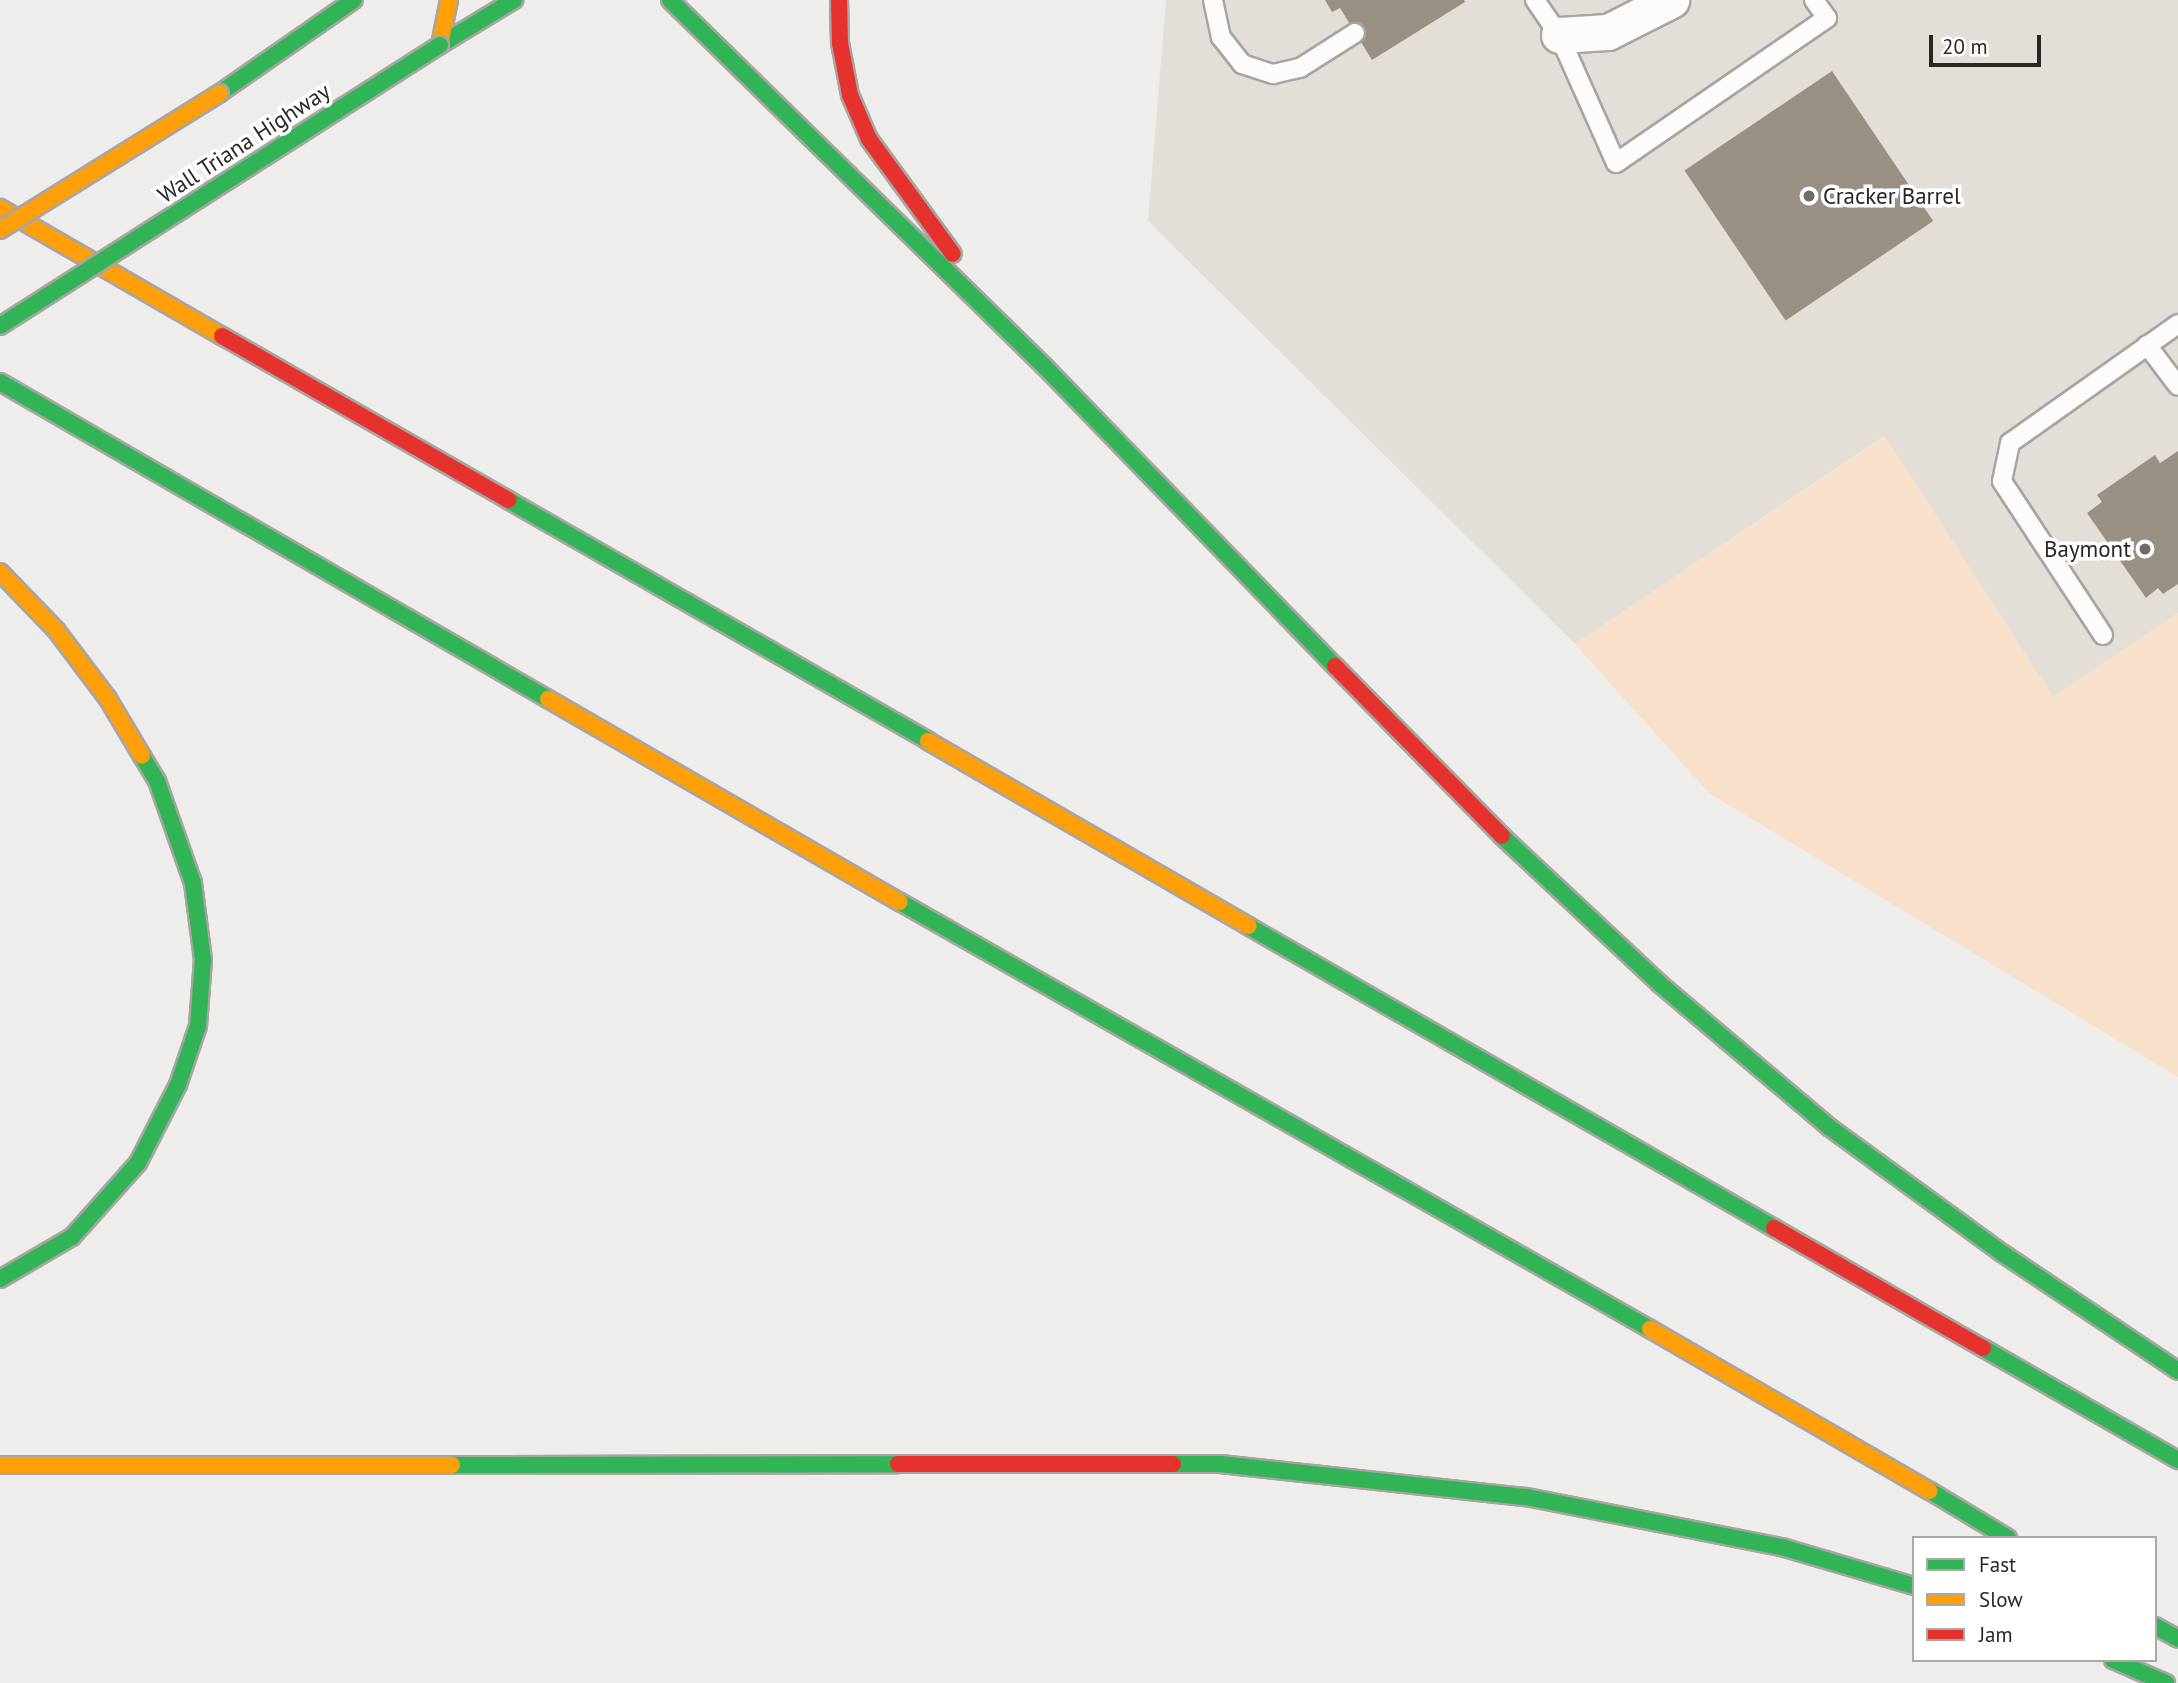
<!DOCTYPE html>
<style>
body{margin:0}
#map{position:relative;width:2178px;height:1683px;overflow:hidden;background:#efedeb;font-family:"PT Sans",sans-serif}
div>[style]{position:absolute}
[style*='--x']{left:calc(var(--x)*1px);top:calc(var(--y)*1px);width:calc(var(--w)*1px);rotate:calc(var(--a)*1deg)}
.built>*{inset:0;background:#e4ded9}
.green>*{inset:0;background:#f8e0cb}
.building>*{inset:0;background:#999084;transform-origin:0 0}
.roads{filter:drop-shadow(2px 0 #a7a5a4) drop-shadow(-2px 0 #a7a5a4) drop-shadow(0 2px #a7a5a4) drop-shadow(0 -2px #a7a5a4)}
.lane>*{height:18px;margin:-9px;padding:0 9px;transform-origin:9px;border-radius:9px;background:#fdfcfc}
.street>*{height:35px;margin:-17.5px;padding:0 17.5px;transform-origin:17.5px;border-radius:17.5px;background:#fdfcfc}
.fast>*{height:16px;margin:-8px;padding:0 8px;transform-origin:8px;border-radius:8px;background:#30b455}
.slow>*{height:16px;margin:-8px;padding:0 8px;transform-origin:8px;border-radius:8px;background:#ff9f0a}
.jam>*{height:16px;margin:-8px;padding:0 8px;transform-origin:8px;border-radius:8px;background:#e5322d}
.bridges{filter:drop-shadow(2px 0 #a7a5a4) drop-shadow(-2px 0 #a7a5a4) drop-shadow(0 2px #a7a5a4) drop-shadow(0 -2px #a7a5a4)}
.fast-bridge>*{height:16px;margin:-8px;padding:0 8px;transform-origin:8px;border-radius:8px;background:#30b455}
.slow-bridge>*{height:16px;margin:-8px;padding:0 8px;transform-origin:8px;border-radius:8px;background:#ff9f0a}
.dots>*{width:19px;height:19px;translate:-50% -50%;box-sizing:border-box;border:4px solid #fff;border-radius:50%}
span{translate:-50% -50%;white-space:nowrap;text-align:center;line-height:1.15;-webkit-text-stroke:7px #fff;paint-order:stroke}
.street-label{font-size:23px;color:#292726}
.poi-label{font-size:23px;color:#292726}
.left{translate:0 -50%;text-align:left}
.right{translate:-100% -50%;text-align:right}
.legend{position:absolute;left:1912px;top:1536px;width:245px;height:126px;box-sizing:border-box;background:#fff;border:2px solid #a9a9a8;margin:0;padding:9px 12px;list-style:none;font-size:21px;color:#292726}
.legend li{display:flex;align-items:center;gap:14px;height:35px}
.legend b{width:35px;border:2px solid #a9a9a8}
.scale{position:absolute;left:1929px;top:35px;width:112px;height:32px;box-sizing:border-box;border:4px solid #292726;border-top:0;padding-left:9px;font-size:21px;line-height:24px;white-space:nowrap;color:#292726;-webkit-text-stroke:5px #fff;paint-order:stroke}
</style>
<div id="map">
<div class="built">
<div style="clip-path:polygon(1166px 0,2178px 0,2178px 613px,2053px 697px,1884px 436px,1575px 644px,1148px 221px)"></div>
</div>
<div class="green">
<div style="clip-path:polygon(1885px 436px,2053px 697px,2178px 613px,2178px 1077px,1709px 793px,1575px 644px)"></div>
</div>
<div class="building">
<div style="clip-path:polygon(1325px 0,1464px 0,1465px 2px,1372px 60px,1340px 8px,1332px 12px)"></div>
<div style="left:1832px;top:71px;width:181px;height:178px;rotate:56deg"></div>
<div style="clip-path:polygon(2178px 451px,2178px 584px,2163px 594px,2158px 588px,2146px 598px,2087px 513px,2102px 502px,2097px 495px,2155px 455px,2160px 463px)"></div>
</div>
<div class="roads">
<div class="lane">
<div style="--x:1213;--y:0;--w:38;--a:78"></div>
<div style="--x:1221;--y:37;--w:34;--a:52"></div>
<div style="--x:1242;--y:64;--w:33;--a:18"></div>
<div style="--x:1273;--y:74;--w:28;--a:-13"></div>
<div style="--x:1300;--y:68;--w:65;--a:-32.5"></div>
<div style="--x:1535;--y:0;--w:42;--a:55.6"></div>
<div style="--x:1559;--y:35;--w:140;--a:66"></div>
<div style="--x:1616;--y:163;--w:256;--a:-34.5"></div>
<div style="--x:1827;--y:18;--w:22;--a:-126"></div>
<div style="--x:2147;--y:345;--w:51;--a:52.9"></div>
<div style="--x:2103;--y:635;--w:184;--a:-123.3"></div>
<div style="--x:2002;--y:481;--w:39;--a:-78"></div>
<div style="--x:2010;--y:443;--w:206;--a:-35.3"></div>
</div>
<div class="street">
<div style="--x:1559;--y:35;--w:49;--a:-3.5"></div>
<div style="--x:1608;--y:32;--w:71;--a:-26.9"></div>
</div>
<div class="fast">
<div style="--x:670;--y:0;--w:525;--a:44.38"></div>
<div style="--x:1045;--y:367;--w:417;--a:45.9"></div>
<div style="--x:440;--y:45;--w:87;--a:-31.3"></div>
<div style="--x:220;--y:93;--w:163;--a:-34.8"></div>
<div style="--x:0;--y:382;--w:633;--a:30.05"></div>
<div style="--x:508;--y:500;--w:484;--a:29.8"></div>
<div style="--x:1502;--y:836;--w:216;--a:43.1"></div>
<div style="--x:1660;--y:984;--w:221;--a:40.2"></div>
<div style="--x:1829;--y:1127;--w:214;--a:36.1"></div>
<div style="--x:2002;--y:1253;--w:212;--a:33.8"></div>
<div style="--x:900;--y:902;--w:863;--a:29.65"></div>
<div style="--x:1248;--y:926;--w:607;--a:29.86"></div>
<div style="--x:0;--y:1279;--w:83;--a:-30.3"></div>
<div style="--x:72;--y:1237;--w:99;--a:-48.3"></div>
<div style="--x:138;--y:1163;--w:88;--a:-62.9"></div>
<div style="--x:178;--y:1085;--w:62;--a:-71.3"></div>
<div style="--x:198;--y:1026;--w:66;--a:-85.7"></div>
<div style="--x:203;--y:960;--w:78;--a:-97.4"></div>
<div style="--x:193;--y:883;--w:108;--a:-109.4"></div>
<div style="--x:157;--y:781;--w:29;--a:-121"></div>
<div style="--x:1983;--y:1348;--w:225;--a:29.9"></div>
<div style="--x:1173;--y:1464;--w:47;--a:0"></div>
<div style="--x:1220;--y:1464;--w:308;--a:6.2"></div>
<div style="--x:1526;--y:1497;--w:264;--a:11.1"></div>
<div style="--x:1785;--y:1548;--w:134;--a:16.4"></div>
<div style="--x:452;--y:1465;--w:446;--a:-0.1"></div>
<div style="--x:1930;--y:1491;--w:91;--a:31.1"></div>
<div style="--x:2155;--y:1626;--w:26;--a:29"></div>
<div style="--x:2113;--y:1660;--w:58;--a:23.5"></div>
</div>
<div class="slow">
<div style="--x:440;--y:45;--w:46;--a:-78.7"></div>
<div style="--x:0;--y:208;--w:256;--a:30"></div>
<div style="--x:0;--y:572;--w:81;--a:46"></div>
<div style="--x:56;--y:630;--w:86;--a:53"></div>
<div style="--x:108;--y:699;--w:66;--a:59.2"></div>
<div style="--x:548;--y:699;--w:406;--a:30"></div>
<div style="--x:928;--y:741;--w:370;--a:30"></div>
<div style="--x:1650;--y:1329;--w:323;--a:30.1"></div>
<div style="--x:0;--y:1465;--w:452;--a:0"></div>
</div>
<div class="jam">
<div style="--x:839;--y:0;--w:43;--a:88.7"></div>
<div style="--x:840;--y:43;--w:53;--a:79.1"></div>
<div style="--x:850;--y:95;--w:48;--a:66.6"></div>
<div style="--x:869;--y:139;--w:142;--a:53.9"></div>
<div style="--x:222;--y:336;--w:330;--a:29.8"></div>
<div style="--x:1335;--y:666;--w:238;--a:45.5"></div>
<div style="--x:1774;--y:1228;--w:241;--a:29.9"></div>
<div style="--x:898;--y:1464;--w:275;--a:0"></div>
</div>
</div>
<div class="bridges">
<div class="fast-bridge">
<div style="--x:0;--y:326;--w:522;--a:-32.56"></div>
</div>
<div class="slow-bridge">
<div style="--x:0;--y:230;--w:259;--a:-31.9"></div>
</div>
</div>
<div class="dots">
<div style="left:1809px;top:196px;background:#6e6c6b"></div>
<div style="left:2145px;top:549px;background:#6e6c6b"></div>
</div>
<div class="street-label">
<span style="left:244px;top:143px;rotate:-33deg">Wall Triana Highway</span>
</div>
<div class="poi-label">
<span class="left" style="left:1823px;top:196px">Cracker Barrel</span>
<span class="right" style="left:2131px;top:549px">Baymont</span>
</div>
<ul class="legend">
<li><b style="height:9px;background:#30b455"></b>Fast</li>
<li><b style="height:9px;background:#ff9f0a"></b>Slow</li>
<li><b style="height:9px;background:#e5322d"></b>Jam</li>
</ul>
<div class="scale">20 m</div>
</div>
